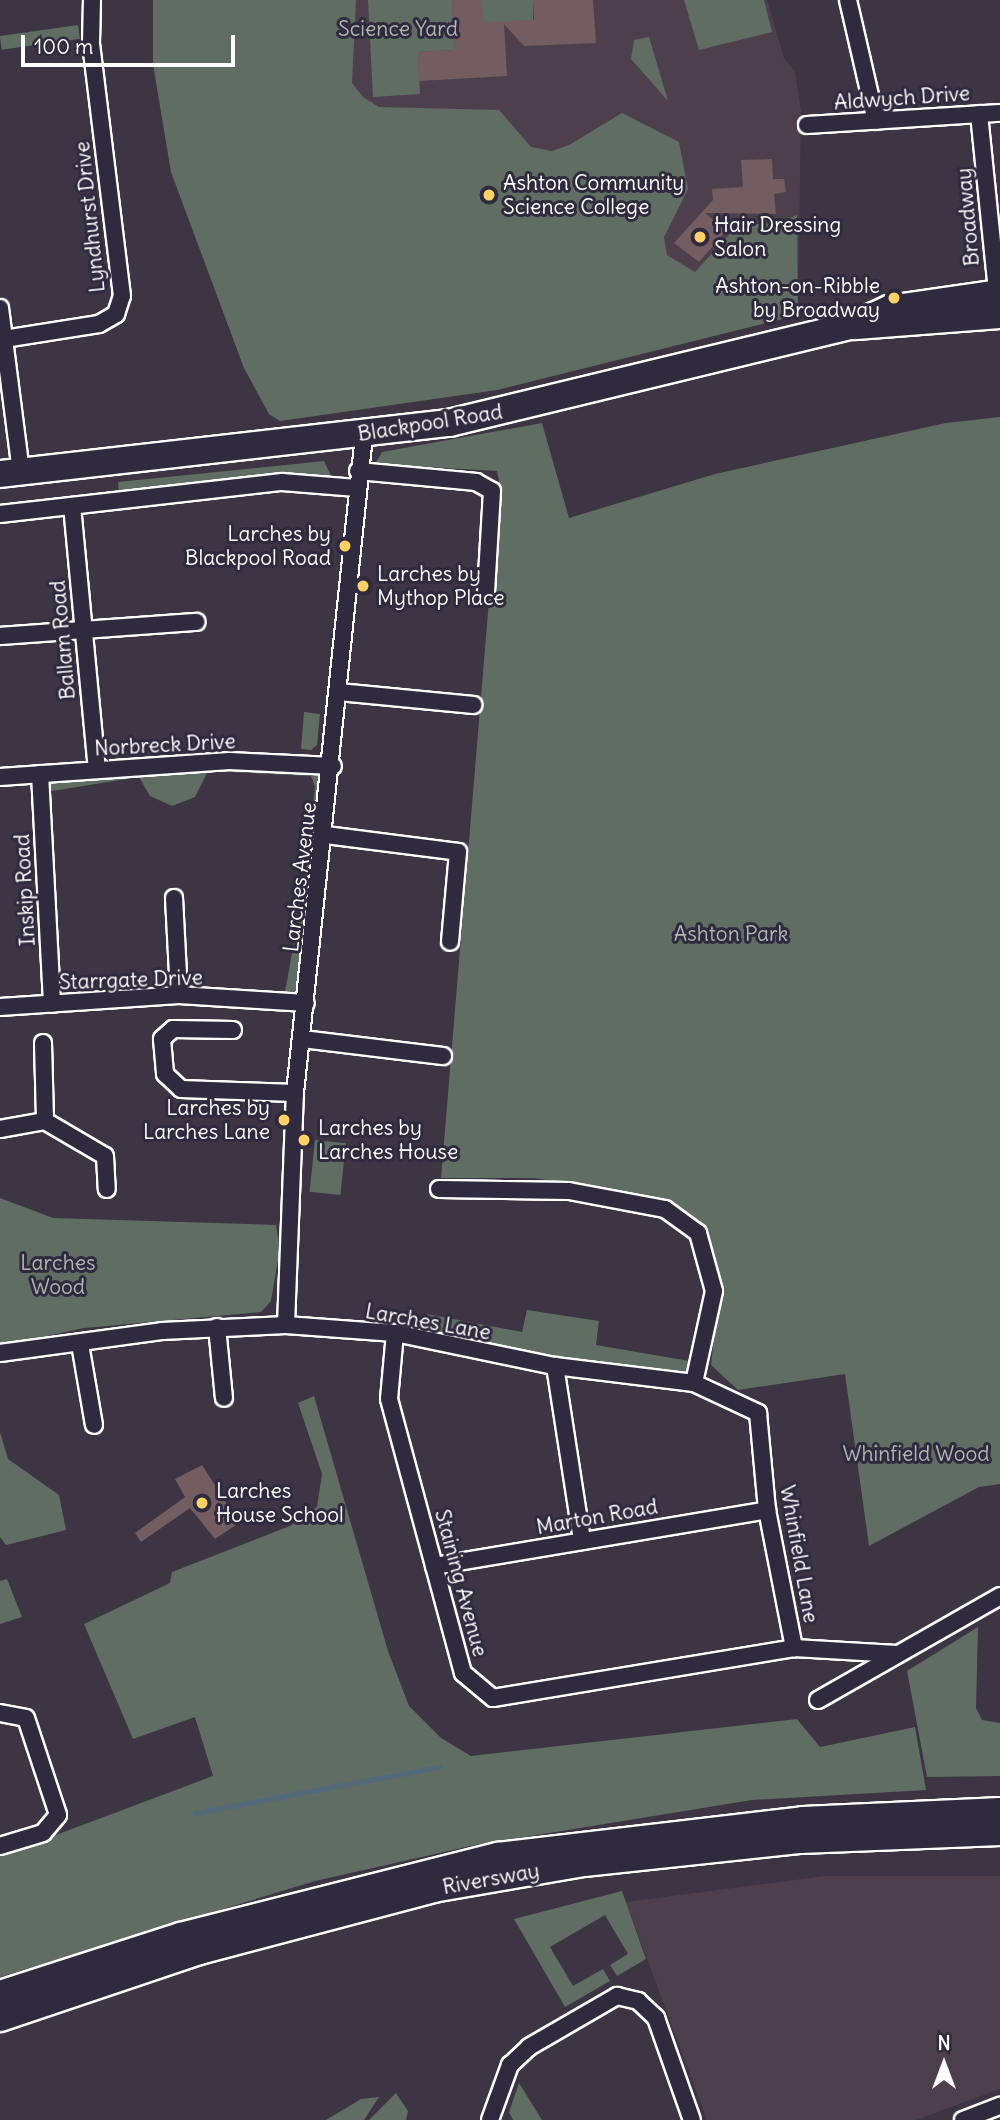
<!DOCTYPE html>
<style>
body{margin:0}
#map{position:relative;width:1000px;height:2120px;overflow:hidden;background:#3d3444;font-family:Delius,sans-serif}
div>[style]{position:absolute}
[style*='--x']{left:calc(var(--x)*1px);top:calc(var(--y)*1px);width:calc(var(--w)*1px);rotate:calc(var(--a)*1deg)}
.built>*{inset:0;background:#4d404c}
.green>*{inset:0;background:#606d62;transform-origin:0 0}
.stream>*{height:4.5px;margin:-2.25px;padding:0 2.25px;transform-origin:2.25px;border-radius:2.25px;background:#51697a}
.building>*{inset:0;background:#735d60}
.roads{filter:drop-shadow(2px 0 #fff) drop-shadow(-2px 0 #fff) drop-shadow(0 2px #fff) drop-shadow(0 -2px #fff)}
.minor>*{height:16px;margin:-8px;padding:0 8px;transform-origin:8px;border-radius:8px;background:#2f2a3d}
.trunk>*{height:26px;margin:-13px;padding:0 13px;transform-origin:13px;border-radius:13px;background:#2f2a3d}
.dots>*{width:19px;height:19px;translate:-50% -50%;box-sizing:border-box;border:4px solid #2f2a3d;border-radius:50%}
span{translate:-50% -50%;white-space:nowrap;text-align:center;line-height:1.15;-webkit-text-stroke:6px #2f2a3d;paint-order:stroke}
.park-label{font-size:21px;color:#b0b6b0}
.street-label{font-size:21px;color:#fff}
.poi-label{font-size:21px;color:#fff}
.left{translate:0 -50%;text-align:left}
.right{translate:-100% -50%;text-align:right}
.north{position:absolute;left:909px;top:2029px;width:70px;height:70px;-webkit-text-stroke:5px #2f2a3d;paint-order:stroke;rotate:0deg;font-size:19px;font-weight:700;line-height:28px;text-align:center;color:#fff}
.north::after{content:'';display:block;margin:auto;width:24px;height:32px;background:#fff;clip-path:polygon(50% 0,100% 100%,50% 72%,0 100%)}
.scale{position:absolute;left:21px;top:35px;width:214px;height:32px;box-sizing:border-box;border:4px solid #fff;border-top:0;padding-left:9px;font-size:21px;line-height:24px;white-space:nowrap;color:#fff;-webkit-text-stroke:5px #2f2a3d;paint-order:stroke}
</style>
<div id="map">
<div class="built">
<div style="clip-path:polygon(153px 0,767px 0,784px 58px,795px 72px,801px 111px,798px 315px,497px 390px,280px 421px,269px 414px,244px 368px,171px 172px,153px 64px)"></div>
<div style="clip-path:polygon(825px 1876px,1000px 1876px,1000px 2089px,916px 2120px,707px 2120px,626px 1902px)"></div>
</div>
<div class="green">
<div style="clip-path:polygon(153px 0,356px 0,352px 83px,363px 97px,379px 107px,499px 110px,531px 147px,552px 151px,569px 145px,622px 113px,679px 142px,688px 189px,664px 237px,667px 255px,695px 272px,738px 225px,778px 223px,797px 215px,798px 315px,497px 390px,280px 421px,269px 414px,244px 368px,171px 172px,153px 64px)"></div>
<div style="clip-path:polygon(368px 0,452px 0,455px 50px,418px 52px,420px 94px,373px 97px)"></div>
<div style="left:482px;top:0;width:51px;height:22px"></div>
<div style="clip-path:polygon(684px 0,764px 0,772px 32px,699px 50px)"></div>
<div style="left:78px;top:25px;width:14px;height:79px;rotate:82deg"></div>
<div style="clip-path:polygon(649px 37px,668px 101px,631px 59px,634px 40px)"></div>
<div style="clip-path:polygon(1000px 417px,1000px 1484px,979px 1487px,869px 1546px,845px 1374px,738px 1390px,711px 1365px,720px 1284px,706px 1228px,664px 1199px,534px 1178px,441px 1178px,499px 480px,497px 471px,375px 464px,382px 452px,542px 423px,569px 518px,715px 474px,946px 423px)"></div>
<div style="clip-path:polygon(324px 461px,333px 480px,119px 494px,118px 482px)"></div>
<div style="clip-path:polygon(304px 712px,320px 714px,317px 745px,311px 750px,301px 749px)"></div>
<div style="clip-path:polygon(229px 761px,333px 766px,306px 1003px,283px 1003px,305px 881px,315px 787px,311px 776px,208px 771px,195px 797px,172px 806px,150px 796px,139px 777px,40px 793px,40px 774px)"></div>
<div style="left:315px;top:1140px;width:31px;height:52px;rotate:6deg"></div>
<div style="clip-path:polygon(0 1198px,53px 1218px,276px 1225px,280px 1249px,271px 1301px,261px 1312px,84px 1328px,0 1346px)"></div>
<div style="clip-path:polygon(527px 1310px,599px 1321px,596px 1345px,701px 1363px,694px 1383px,421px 1340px,427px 1314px,522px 1332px)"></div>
<div style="clip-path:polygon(314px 1396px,388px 1651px,409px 1706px,441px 1738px,471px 1756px,797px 1719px,820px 1747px,915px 1727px,926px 1790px,752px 1800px,475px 1845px,315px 1881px,0 1977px,0 1856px,213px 1776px,195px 1717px,133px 1739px,84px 1624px,170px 1583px,172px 1572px,290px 1526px,317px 1507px,322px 1474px,298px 1403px)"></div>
<div style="clip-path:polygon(0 1432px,8px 1459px,59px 1495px,66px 1530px,6px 1545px,0 1537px)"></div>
<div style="clip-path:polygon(7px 1579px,22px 1617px,0 1624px,0 1581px)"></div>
<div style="clip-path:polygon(978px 1627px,976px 1708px,982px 1720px,1000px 1723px,1000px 1776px,927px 1777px,907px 1671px)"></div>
<div style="clip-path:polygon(622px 1891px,646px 1959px,617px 1976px,610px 1965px,628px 1954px,605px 1915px,550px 1947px,573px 1986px,603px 1969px,610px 1981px,565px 2007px,514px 1919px)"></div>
<div style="clip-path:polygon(519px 2083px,542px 2120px,513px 2120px,509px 2112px)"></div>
<div style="clip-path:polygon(396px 2093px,408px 2111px,406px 2120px,369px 2120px)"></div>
<div style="clip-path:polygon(379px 2097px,364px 2120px,326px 2120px,361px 2099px)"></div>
</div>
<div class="stream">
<div style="--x:195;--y:1813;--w:248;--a:-10.7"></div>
</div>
<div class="building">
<div style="clip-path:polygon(452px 0,482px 0,484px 22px,534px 20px,533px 0,593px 0,596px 43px,524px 46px,504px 24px,507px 76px,419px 81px,418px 52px,455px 50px)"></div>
<div style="clip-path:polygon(772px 159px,773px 179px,784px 179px,786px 192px,774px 194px,776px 214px,705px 213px,726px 231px,699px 262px,674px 243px,713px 200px,712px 189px,743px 187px,741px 160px)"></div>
<div style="clip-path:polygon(202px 1465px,239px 1523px,215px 1539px,190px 1508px,141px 1542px,135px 1533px,185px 1497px,175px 1479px)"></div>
</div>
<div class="roads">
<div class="minor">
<div style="--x:848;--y:0;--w:124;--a:77"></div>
<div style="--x:979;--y:114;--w:187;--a:84.2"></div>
<div style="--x:807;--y:125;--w:193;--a:-3.6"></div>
<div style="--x:0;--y:308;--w:164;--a:82.7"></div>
<div style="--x:4;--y:339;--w:96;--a:-9"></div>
<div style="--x:99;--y:324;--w:20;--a:-30"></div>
<div style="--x:116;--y:314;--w:19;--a:-72"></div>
<div style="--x:122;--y:296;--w:255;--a:-97"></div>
<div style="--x:91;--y:43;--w:43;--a:-88.7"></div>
<div style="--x:358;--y:471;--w:119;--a:5.3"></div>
<div style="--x:476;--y:482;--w:18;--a:29"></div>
<div style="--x:492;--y:491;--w:102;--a:93.4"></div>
<div style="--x:72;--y:506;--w:265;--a:84.6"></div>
<div style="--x:0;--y:514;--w:284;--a:-6.5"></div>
<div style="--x:282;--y:482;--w:75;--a:4.6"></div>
<div style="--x:0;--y:636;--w:197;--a:-4.1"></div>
<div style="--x:339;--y:692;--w:135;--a:5.5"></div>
<div style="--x:40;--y:774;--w:230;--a:87"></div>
<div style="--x:0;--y:777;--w:230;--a:-4"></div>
<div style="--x:229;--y:761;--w:104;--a:2.8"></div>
<div style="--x:326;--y:835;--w:133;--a:7.3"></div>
<div style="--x:458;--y:852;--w:90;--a:95.1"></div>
<div style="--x:174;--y:898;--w:97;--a:87"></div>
<div style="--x:0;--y:1007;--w:179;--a:-3.8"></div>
<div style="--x:179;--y:995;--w:127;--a:3.6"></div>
<div style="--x:233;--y:1030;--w:60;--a:-179"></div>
<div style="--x:173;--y:1029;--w:15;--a:138"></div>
<div style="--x:162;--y:1039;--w:35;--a:85"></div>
<div style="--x:165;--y:1074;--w:22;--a:43"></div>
<div style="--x:181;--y:1089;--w:114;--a:2"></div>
<div style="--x:302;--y:1039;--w:142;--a:6.9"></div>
<div style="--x:43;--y:1043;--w:78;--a:88.5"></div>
<div style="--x:45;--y:1121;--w:69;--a:30.3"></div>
<div style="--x:105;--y:1156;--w:33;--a:87"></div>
<div style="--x:0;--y:1129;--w:46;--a:-10.1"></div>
<div style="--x:439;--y:1189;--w:130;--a:0.9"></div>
<div style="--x:569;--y:1191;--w:98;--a:10.6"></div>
<div style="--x:665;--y:1209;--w:41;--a:36"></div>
<div style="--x:698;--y:1233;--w:60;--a:74.6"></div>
<div style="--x:714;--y:1291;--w:94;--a:102.3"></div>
<div style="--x:286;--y:1325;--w:232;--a:-87.8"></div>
<div style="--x:295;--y:1093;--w:662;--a:-84.01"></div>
<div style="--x:217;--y:1327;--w:71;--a:84.4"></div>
<div style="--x:395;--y:1333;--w:66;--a:95.2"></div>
<div style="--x:389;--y:1399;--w:284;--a:74.9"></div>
<div style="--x:463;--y:1673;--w:39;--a:40"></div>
<div style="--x:493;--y:1698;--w:305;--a:-9.4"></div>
<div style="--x:80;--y:1344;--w:82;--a:80.2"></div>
<div style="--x:0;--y:1353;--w:163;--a:-7.7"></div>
<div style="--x:162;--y:1331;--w:124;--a:-2.8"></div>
<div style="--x:286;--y:1325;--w:109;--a:4.2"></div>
<div style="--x:395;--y:1333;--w:163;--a:11.7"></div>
<div style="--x:555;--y:1366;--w:140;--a:7"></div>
<div style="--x:694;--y:1383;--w:71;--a:25.1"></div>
<div style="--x:758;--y:1413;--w:97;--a:84.7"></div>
<div style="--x:767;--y:1510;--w:141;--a:78.9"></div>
<div style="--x:794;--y:1648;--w:103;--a:3.3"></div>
<div style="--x:555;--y:1366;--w:177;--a:81.2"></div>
<div style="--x:434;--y:1566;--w:338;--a:-9.5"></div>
<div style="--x:818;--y:1700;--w:210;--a:-29.7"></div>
<div style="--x:0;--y:1713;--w:26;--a:11"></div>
<div style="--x:26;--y:1718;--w:102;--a:71.7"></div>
<div style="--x:58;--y:1815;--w:23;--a:130"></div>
<div style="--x:43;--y:1833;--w:45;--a:163.2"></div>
<div style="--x:490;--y:2120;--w:59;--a:-70"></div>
<div style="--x:510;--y:2065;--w:26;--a:-43"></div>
<div style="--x:529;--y:2047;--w:102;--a:-30.1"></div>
<div style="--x:617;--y:1996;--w:22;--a:13"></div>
<div style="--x:638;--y:2001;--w:25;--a:43"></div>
<div style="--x:656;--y:2018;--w:108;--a:70.6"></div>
<div style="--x:963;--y:2120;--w:40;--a:-21"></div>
</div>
<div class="trunk">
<div style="--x:856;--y:326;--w:144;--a:-4.4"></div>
<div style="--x:0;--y:474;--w:452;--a:-6.5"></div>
<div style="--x:449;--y:423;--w:414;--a:-13.6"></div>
<div style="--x:851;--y:326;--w:42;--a:-24.1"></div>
<div style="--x:889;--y:309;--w:112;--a:-8.2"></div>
<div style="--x:0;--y:1994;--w:190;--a:-17.8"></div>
<div style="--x:181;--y:1936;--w:327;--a:-14.2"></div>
<div style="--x:498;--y:1856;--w:307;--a:-6.7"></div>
<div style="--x:803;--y:1820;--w:197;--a:-2.6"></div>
<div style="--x:0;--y:2018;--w:210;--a:-18.6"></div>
<div style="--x:199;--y:1951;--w:242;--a:-14.8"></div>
<div style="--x:433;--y:1889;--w:153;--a:-9.8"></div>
<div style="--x:584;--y:1863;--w:218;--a:-6.1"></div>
<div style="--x:801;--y:1840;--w:199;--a:-2.3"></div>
</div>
</div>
<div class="dots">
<div style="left:489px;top:195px;background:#ffd166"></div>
<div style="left:700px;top:237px;background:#ffd166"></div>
<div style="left:894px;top:298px;background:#ffd166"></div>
<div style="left:345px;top:546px;background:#ffd166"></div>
<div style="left:363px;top:586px;background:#ffd166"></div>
<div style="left:284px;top:1120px;background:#ffd166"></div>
<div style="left:304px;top:1140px;background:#ffd166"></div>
<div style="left:202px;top:1503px;background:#ffd166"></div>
</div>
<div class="park-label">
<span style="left:398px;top:29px">Science Yard</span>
<span style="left:731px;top:934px">Ashton Park</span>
<span style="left:58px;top:1275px">Larches<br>Wood</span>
<span style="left:916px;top:1454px">Whinfield Wood</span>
</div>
<div class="street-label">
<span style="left:902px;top:98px;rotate:-4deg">Aldwych Drive</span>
<span style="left:90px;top:217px;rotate:-96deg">Lyndhurst Drive</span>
<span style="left:968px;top:217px;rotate:-95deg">Broadway</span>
<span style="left:430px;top:423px;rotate:-9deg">Blackpool Road</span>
<span style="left:63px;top:640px;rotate:-95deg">Ballam Road</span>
<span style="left:165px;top:745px;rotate:-3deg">Norbreck Drive</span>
<span style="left:300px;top:877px;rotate:-83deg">Larches Avenue</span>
<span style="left:25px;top:890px;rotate:-93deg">Inskip Road</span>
<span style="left:131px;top:980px;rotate:-2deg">Starrgate Drive</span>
<span style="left:428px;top:1322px;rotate:10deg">Larches Lane</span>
<span style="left:597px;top:1517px;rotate:-10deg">Marton Road</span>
<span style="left:799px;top:1554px;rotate:80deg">Whinfield Lane</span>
<span style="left:461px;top:1583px;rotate:75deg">Staining Avenue</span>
<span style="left:491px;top:1879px;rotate:-10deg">Riversway</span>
</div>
<div class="poi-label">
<span class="left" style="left:503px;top:195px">Ashton Community<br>Science College</span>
<span class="left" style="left:714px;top:237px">Hair Dressing<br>Salon</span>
<span class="right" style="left:880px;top:298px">Ashton-on-Ribble<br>by Broadway</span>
<span class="right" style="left:331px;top:546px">Larches by<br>Blackpool Road</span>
<span class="left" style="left:377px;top:586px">Larches by<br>Mythop Place</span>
<span class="right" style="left:270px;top:1120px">Larches by<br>Larches Lane</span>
<span class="left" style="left:318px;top:1140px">Larches by<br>Larches House</span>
<span class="left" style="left:216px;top:1503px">Larches<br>House School</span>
</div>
<div class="north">N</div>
<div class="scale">100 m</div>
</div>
